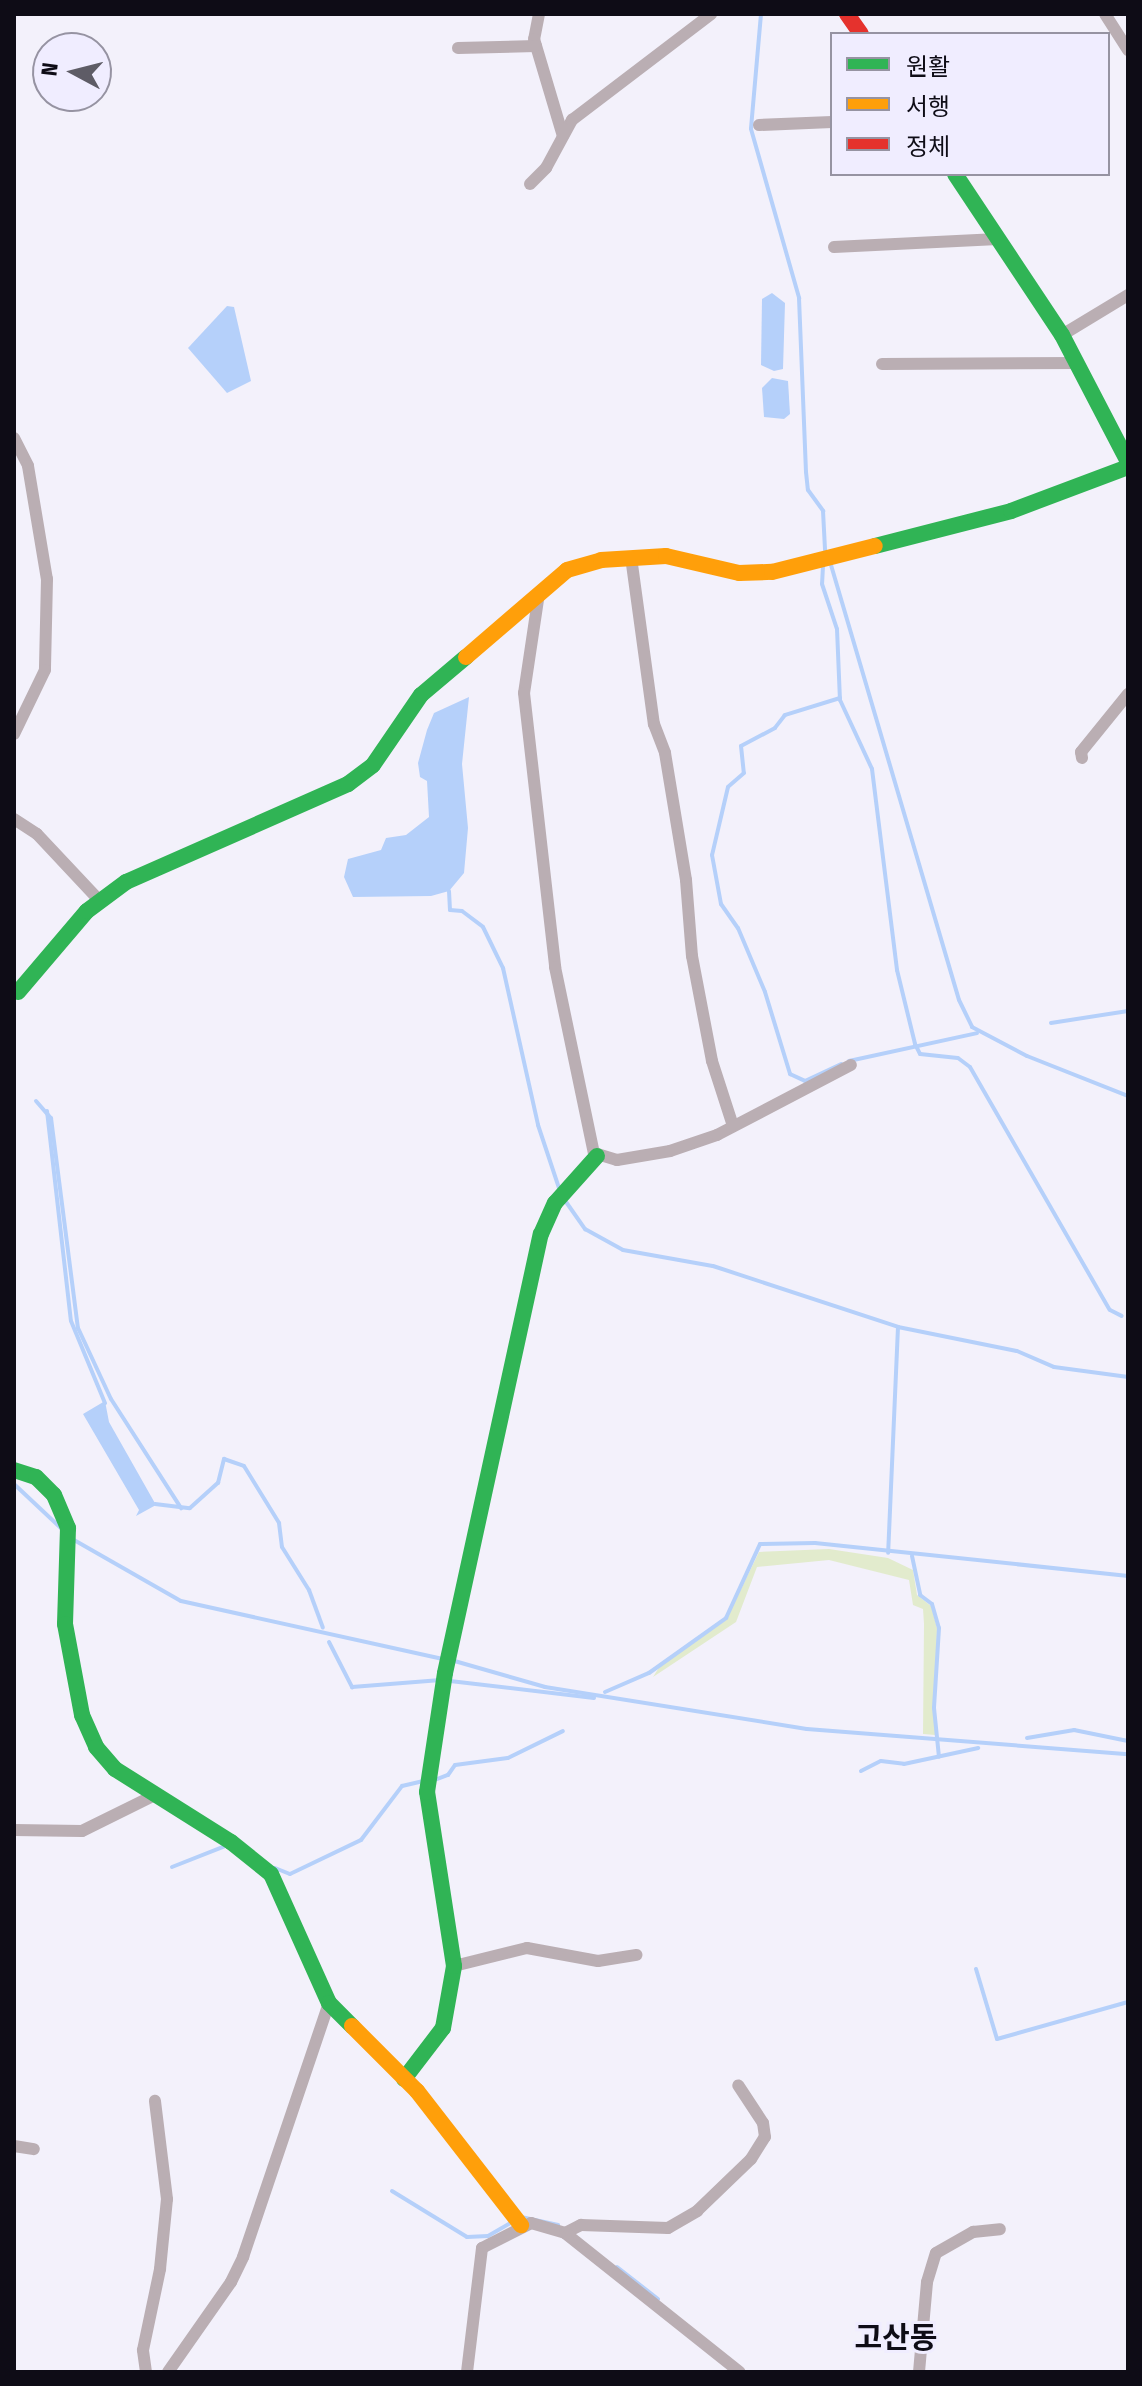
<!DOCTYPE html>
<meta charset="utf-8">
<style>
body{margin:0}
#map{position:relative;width:1142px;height:2386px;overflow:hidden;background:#f3f1fb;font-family:"Fira Sans Condensed","Noto Sans KR",sans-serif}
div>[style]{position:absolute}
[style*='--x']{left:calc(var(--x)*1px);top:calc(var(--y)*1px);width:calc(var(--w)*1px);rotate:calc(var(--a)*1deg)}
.green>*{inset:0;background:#e2ebcd}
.water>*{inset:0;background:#b5d0fa}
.stream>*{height:4px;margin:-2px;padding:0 2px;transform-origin:2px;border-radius:2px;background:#b5d0fa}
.street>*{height:12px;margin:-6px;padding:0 6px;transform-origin:6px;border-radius:6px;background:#baaeb3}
.fast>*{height:16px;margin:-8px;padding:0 8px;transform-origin:8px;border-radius:8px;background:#30b455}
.slow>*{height:16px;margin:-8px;padding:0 8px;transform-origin:8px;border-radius:8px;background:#ff9f0a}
.jam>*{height:16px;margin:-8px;padding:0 8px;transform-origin:8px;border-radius:8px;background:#e5322d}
span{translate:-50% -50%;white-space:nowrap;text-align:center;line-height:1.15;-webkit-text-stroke:6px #f0edff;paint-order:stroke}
.quarter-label{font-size:30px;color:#0e0c16;font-weight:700}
.frame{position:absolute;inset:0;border:16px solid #0e0c16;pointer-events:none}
.legend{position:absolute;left:830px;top:32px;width:280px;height:144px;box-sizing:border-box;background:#f0edff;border:2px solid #9693a2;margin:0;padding:10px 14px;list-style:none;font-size:24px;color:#0e0c16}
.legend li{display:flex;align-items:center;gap:16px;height:40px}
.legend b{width:40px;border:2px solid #9693a2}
.north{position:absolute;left:32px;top:32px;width:80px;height:80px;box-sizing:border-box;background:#f0edff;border:2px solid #9693a2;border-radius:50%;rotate:277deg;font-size:22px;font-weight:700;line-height:32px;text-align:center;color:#0e0c16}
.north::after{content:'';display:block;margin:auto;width:28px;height:36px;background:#5e5c66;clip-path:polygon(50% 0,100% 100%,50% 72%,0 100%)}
</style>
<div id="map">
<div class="green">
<div style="clip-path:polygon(829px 1549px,888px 1558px,913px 1570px,917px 1595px,931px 1606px,937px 1628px,935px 1735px,923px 1734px,924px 1624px,923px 1609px,913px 1605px,909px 1580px,829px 1560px,757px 1567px,736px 1622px,653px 1677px,660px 1666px,726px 1620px,759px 1552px)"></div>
</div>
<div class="water">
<div style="clip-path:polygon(772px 293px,785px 303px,783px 369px,774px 371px,761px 365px,762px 299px)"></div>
<div style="clip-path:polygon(227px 306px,234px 307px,251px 381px,227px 393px,188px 348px)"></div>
<div style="clip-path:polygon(772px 378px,788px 381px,790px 414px,784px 419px,764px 417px,762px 388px)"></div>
<div style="clip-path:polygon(469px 697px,462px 764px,468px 828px,464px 873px,449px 891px,431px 896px,353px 897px,344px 877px,348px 859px,381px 850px,386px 838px,406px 835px,429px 817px,427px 781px,420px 777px,418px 763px,427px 730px,434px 713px)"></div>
<div style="clip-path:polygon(105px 1401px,109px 1422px,156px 1505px,136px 1516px,139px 1510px,83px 1414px)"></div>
</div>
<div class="stream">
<div style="--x:761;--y:14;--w:115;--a:95"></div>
<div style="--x:751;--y:129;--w:176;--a:74.1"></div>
<div style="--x:799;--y:298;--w:174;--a:87.7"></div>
<div style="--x:806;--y:472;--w:18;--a:84"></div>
<div style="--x:808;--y:490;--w:26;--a:54"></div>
<div style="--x:823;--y:511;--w:39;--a:87"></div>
<div style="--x:831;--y:565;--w:453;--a:73.6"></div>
<div style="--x:959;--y:1000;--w:30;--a:64"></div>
<div style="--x:972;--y:1027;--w:62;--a:27.8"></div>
<div style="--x:1027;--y:1056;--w:109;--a:21.6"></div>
<div style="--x:823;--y:566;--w:18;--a:93"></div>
<div style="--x:822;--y:584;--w:47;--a:71.6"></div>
<div style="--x:837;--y:629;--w:71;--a:87.6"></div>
<div style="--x:840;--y:700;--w:76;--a:65.1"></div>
<div style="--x:872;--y:769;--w:203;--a:82.9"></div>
<div style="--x:897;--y:970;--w:76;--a:76.3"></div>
<div style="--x:915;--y:1044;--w:11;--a:63"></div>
<div style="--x:920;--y:1054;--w:38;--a:6"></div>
<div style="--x:958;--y:1058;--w:15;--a:37"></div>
<div style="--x:970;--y:1067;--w:280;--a:60.1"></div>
<div style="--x:1110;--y:1310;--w:13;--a:27"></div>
<div style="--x:840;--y:698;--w:58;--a:162.8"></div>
<div style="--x:785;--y:715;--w:16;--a:128"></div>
<div style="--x:775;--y:728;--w:38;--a:152"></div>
<div style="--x:741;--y:746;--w:27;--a:84"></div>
<div style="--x:744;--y:773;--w:21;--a:139"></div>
<div style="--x:728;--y:787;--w:70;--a:103.2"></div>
<div style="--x:712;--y:855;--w:50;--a:79.6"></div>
<div style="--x:721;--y:904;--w:29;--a:55"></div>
<div style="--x:738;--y:928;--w:69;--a:67.1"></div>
<div style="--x:765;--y:992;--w:86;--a:73"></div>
<div style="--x:790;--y:1074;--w:17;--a:25"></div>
<div style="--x:805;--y:1081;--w:40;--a:-25"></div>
<div style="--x:449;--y:891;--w:19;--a:87"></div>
<div style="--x:450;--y:910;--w:12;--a:5"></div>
<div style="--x:462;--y:911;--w:26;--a:37"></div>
<div style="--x:483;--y:927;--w:46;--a:64"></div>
<div style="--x:503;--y:968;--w:161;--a:77.4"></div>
<div style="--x:538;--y:1125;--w:70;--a:71.6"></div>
<div style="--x:1051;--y:1023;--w:78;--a:-8.9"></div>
<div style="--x:849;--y:1061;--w:131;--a:-12.3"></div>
<div style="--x:36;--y:1101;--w:23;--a:49"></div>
<div style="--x:51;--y:1118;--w:212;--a:82.7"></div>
<div style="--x:78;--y:1328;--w:78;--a:65.1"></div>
<div style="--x:111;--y:1399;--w:130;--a:57.3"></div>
<div style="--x:47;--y:1111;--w:211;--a:83.5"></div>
<div style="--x:71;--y:1321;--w:89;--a:67.5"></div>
<div style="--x:564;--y:1199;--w:37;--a:55"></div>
<div style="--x:585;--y:1229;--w:43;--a:28.9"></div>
<div style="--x:623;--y:1250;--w:91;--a:10.1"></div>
<div style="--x:713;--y:1266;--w:195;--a:18.2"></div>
<div style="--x:898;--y:1327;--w:226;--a:92.5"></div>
<div style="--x:898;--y:1327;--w:121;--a:11.4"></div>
<div style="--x:1017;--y:1351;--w:40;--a:23.4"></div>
<div style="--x:1054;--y:1367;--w:75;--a:7.7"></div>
<div style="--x:14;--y:1484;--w:66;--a:43.2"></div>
<div style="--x:155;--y:1504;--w:35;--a:7"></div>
<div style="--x:190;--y:1508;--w:38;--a:-42"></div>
<div style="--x:218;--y:1483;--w:25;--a:-76"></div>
<div style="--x:224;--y:1459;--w:21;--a:19"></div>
<div style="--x:244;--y:1466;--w:67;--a:58.4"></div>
<div style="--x:279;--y:1523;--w:24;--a:83"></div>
<div style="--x:282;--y:1547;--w:51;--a:57.9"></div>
<div style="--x:309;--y:1590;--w:40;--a:69.8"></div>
<div style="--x:74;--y:1540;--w:123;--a:29.7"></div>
<div style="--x:181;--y:1601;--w:267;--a:12.5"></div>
<div style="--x:912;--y:1556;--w:40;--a:78"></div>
<div style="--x:920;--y:1595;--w:15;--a:37"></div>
<div style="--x:932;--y:1604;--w:25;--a:74"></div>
<div style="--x:939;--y:1628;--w:80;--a:93.6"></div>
<div style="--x:934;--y:1708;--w:49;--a:84.2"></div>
<div style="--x:329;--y:1642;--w:51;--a:62.9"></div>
<div style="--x:352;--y:1687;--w:89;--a:-4.5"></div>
<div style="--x:451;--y:1660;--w:98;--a:16"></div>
<div style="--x:545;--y:1687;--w:265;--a:9.1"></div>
<div style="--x:807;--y:1729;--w:322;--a:4.5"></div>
<div style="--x:450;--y:1681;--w:145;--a:6.7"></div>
<div style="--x:605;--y:1692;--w:48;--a:-23.4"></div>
<div style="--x:649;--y:1673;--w:95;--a:-35.5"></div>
<div style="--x:726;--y:1618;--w:81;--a:-65.3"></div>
<div style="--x:760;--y:1544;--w:55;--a:-1"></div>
<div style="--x:815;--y:1543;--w:315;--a:6"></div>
<div style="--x:1027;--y:1738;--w:48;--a:-9.7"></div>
<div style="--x:1074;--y:1730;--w:55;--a:11.5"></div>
<div style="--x:861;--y:1771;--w:22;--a:-27"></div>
<div style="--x:881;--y:1761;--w:23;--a:7"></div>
<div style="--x:904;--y:1764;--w:76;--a:-12.2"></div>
<div style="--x:432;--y:1781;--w:17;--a:-21"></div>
<div style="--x:448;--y:1775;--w:12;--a:-55"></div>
<div style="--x:455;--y:1765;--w:53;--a:-7.5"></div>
<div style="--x:508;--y:1758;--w:61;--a:-26.1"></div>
<div style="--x:172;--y:1867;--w:57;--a:-21.6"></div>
<div style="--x:275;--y:1868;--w:16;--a:22"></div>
<div style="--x:290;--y:1874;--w:79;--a:-25.6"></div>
<div style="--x:361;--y:1840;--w:68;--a:-52.8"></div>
<div style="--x:402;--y:1786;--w:22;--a:-13"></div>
<div style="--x:976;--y:1969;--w:73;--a:73.3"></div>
<div style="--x:997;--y:2039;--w:136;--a:-15.8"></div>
<div style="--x:392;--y:2191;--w:88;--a:31.5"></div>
<div style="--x:467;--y:2237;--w:21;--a:-3"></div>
<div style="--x:488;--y:2236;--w:30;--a:-30"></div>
<div style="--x:521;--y:2217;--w:38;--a:12"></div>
<div style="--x:617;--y:2267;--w:52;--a:38"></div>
</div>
<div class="street">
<div style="--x:539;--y:14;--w:25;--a:101"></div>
<div style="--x:534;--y:39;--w:101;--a:73.4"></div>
<div style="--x:1105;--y:14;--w:43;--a:57.4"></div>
<div style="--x:458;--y:48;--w:78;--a:-1.5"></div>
<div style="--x:759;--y:125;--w:73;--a:-2.4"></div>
<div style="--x:530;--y:184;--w:23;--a:-45"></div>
<div style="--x:546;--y:168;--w:55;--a:-61.6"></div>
<div style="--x:572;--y:120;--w:175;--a:-37.3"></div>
<div style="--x:834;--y:247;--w:164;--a:-2.8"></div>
<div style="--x:1062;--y:335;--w:77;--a:-31.2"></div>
<div style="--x:882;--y:364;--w:196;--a:-0.3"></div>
<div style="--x:14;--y:438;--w:31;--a:63"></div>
<div style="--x:28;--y:466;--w:115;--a:80.5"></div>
<div style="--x:47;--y:579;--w:91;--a:91.3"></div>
<div style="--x:45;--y:670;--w:71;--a:115.8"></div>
<div style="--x:631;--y:557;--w:169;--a:82.2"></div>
<div style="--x:654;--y:724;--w:31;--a:69"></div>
<div style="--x:665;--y:753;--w:129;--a:80.6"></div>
<div style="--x:686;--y:880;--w:76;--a:85.5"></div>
<div style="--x:692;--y:956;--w:107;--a:79.2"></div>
<div style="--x:712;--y:1061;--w:68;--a:72.1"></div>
<div style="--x:539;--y:593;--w:101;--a:98.5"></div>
<div style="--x:524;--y:693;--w:276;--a:83.5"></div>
<div style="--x:555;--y:967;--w:190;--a:78.2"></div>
<div style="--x:594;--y:1153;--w:24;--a:17"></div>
<div style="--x:617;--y:1160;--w:54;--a:-9.6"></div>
<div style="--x:670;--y:1151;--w:50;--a:-18.8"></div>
<div style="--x:717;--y:1135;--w:151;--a:-27.6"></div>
<div style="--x:1082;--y:758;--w:6;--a:-99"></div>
<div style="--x:1081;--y:752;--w:75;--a:-51"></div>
<div style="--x:14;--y:819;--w:27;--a:33"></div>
<div style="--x:37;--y:834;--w:92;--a:46.8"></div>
<div style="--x:14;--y:1830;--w:68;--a:0.8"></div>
<div style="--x:82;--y:1831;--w:81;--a:-26.3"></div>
<div style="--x:454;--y:1966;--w:75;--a:-13.9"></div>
<div style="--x:527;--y:1948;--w:72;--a:10.4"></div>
<div style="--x:598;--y:1961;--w:39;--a:-9"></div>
<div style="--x:14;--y:2146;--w:20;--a:9"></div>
<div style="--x:565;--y:2233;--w:18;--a:-27"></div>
<div style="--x:581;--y:2225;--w:87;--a:2"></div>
<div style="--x:668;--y:2228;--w:34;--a:-30"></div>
<div style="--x:697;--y:2211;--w:75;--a:-43.9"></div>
<div style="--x:751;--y:2159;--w:26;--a:-58"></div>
<div style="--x:765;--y:2137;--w:14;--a:-98"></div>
<div style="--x:763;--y:2123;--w:45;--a:-123.3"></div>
<div style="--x:146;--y:2372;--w:22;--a:-98"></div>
<div style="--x:143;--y:2350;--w:83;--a:-78.1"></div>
<div style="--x:160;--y:2269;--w:70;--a:-84.3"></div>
<div style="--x:167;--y:2199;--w:99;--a:-97"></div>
<div style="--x:168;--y:2372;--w:110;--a:-55"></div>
<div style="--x:231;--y:2282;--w:28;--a:-64"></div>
<div style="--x:243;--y:2257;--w:268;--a:-71.3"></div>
<div style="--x:467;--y:2372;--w:125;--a:-83.1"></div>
<div style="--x:482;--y:2248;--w:55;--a:-27"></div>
<div style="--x:531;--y:2223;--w:35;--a:16"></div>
<div style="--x:565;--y:2233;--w:223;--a:38.5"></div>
<div style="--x:919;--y:2372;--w:90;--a:-84.9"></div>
<div style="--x:927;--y:2282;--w:30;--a:-73"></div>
<div style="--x:936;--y:2253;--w:43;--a:-29.6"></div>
<div style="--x:973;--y:2232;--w:27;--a:-6"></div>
</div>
<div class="fast">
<div style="--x:955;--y:174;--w:193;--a:56.4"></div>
<div style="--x:1062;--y:335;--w:143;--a:62.5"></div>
<div style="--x:875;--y:546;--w:140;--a:-14.4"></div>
<div style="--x:1011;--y:511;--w:125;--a:-20.6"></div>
<div style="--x:18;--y:992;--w:106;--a:-49.6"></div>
<div style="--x:87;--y:911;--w:49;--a:-36.6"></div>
<div style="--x:126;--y:882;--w:243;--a:-23.8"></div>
<div style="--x:348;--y:784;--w:31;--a:-37"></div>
<div style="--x:373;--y:765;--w:85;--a:-55.6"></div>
<div style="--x:421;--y:695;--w:59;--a:-40.2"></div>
<div style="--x:14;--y:1470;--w:23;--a:18"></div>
<div style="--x:36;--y:1477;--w:25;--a:45"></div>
<div style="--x:54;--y:1495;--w:36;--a:67"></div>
<div style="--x:68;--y:1528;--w:96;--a:91.8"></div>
<div style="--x:65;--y:1624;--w:93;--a:79.4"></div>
<div style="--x:82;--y:1715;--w:35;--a:66"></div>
<div style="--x:96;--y:1747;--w:29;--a:49"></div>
<div style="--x:115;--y:1769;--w:137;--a:32.2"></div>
<div style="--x:231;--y:1842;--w:51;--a:38.7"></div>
<div style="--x:271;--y:1874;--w:141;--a:65.8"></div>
<div style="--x:329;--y:2003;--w:33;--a:45"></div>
<div style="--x:404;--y:2079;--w:64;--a:-52.6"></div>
<div style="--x:443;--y:2028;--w:63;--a:-79.9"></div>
<div style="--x:454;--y:1966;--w:176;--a:-98.8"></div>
<div style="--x:427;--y:1792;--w:120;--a:-81.4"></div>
<div style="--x:445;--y:1673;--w:449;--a:-77.7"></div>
<div style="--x:541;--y:1234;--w:34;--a:-66"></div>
<div style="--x:555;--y:1203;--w:63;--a:-48.2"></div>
</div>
<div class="slow">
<div style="--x:466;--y:657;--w:133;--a:-40.7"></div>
<div style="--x:567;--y:570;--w:35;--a:-16"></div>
<div style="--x:601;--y:560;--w:65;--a:-3.5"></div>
<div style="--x:666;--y:556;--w:75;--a:13.1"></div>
<div style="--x:739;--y:573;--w:33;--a:-2"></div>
<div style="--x:772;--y:572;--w:106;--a:-14.2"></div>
<div style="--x:352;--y:2026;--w:92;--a:45"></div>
<div style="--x:417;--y:2091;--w:170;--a:52.2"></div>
</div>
<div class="jam">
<div style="--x:847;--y:14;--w:24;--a:55"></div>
</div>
<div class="quarter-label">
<span style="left:896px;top:2338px">고산동</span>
</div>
<div class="frame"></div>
<ul class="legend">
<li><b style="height:10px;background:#30b455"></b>원활</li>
<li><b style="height:10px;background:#ff9f0a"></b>서행</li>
<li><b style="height:10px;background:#e5322d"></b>정체</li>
</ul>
<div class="north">N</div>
</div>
